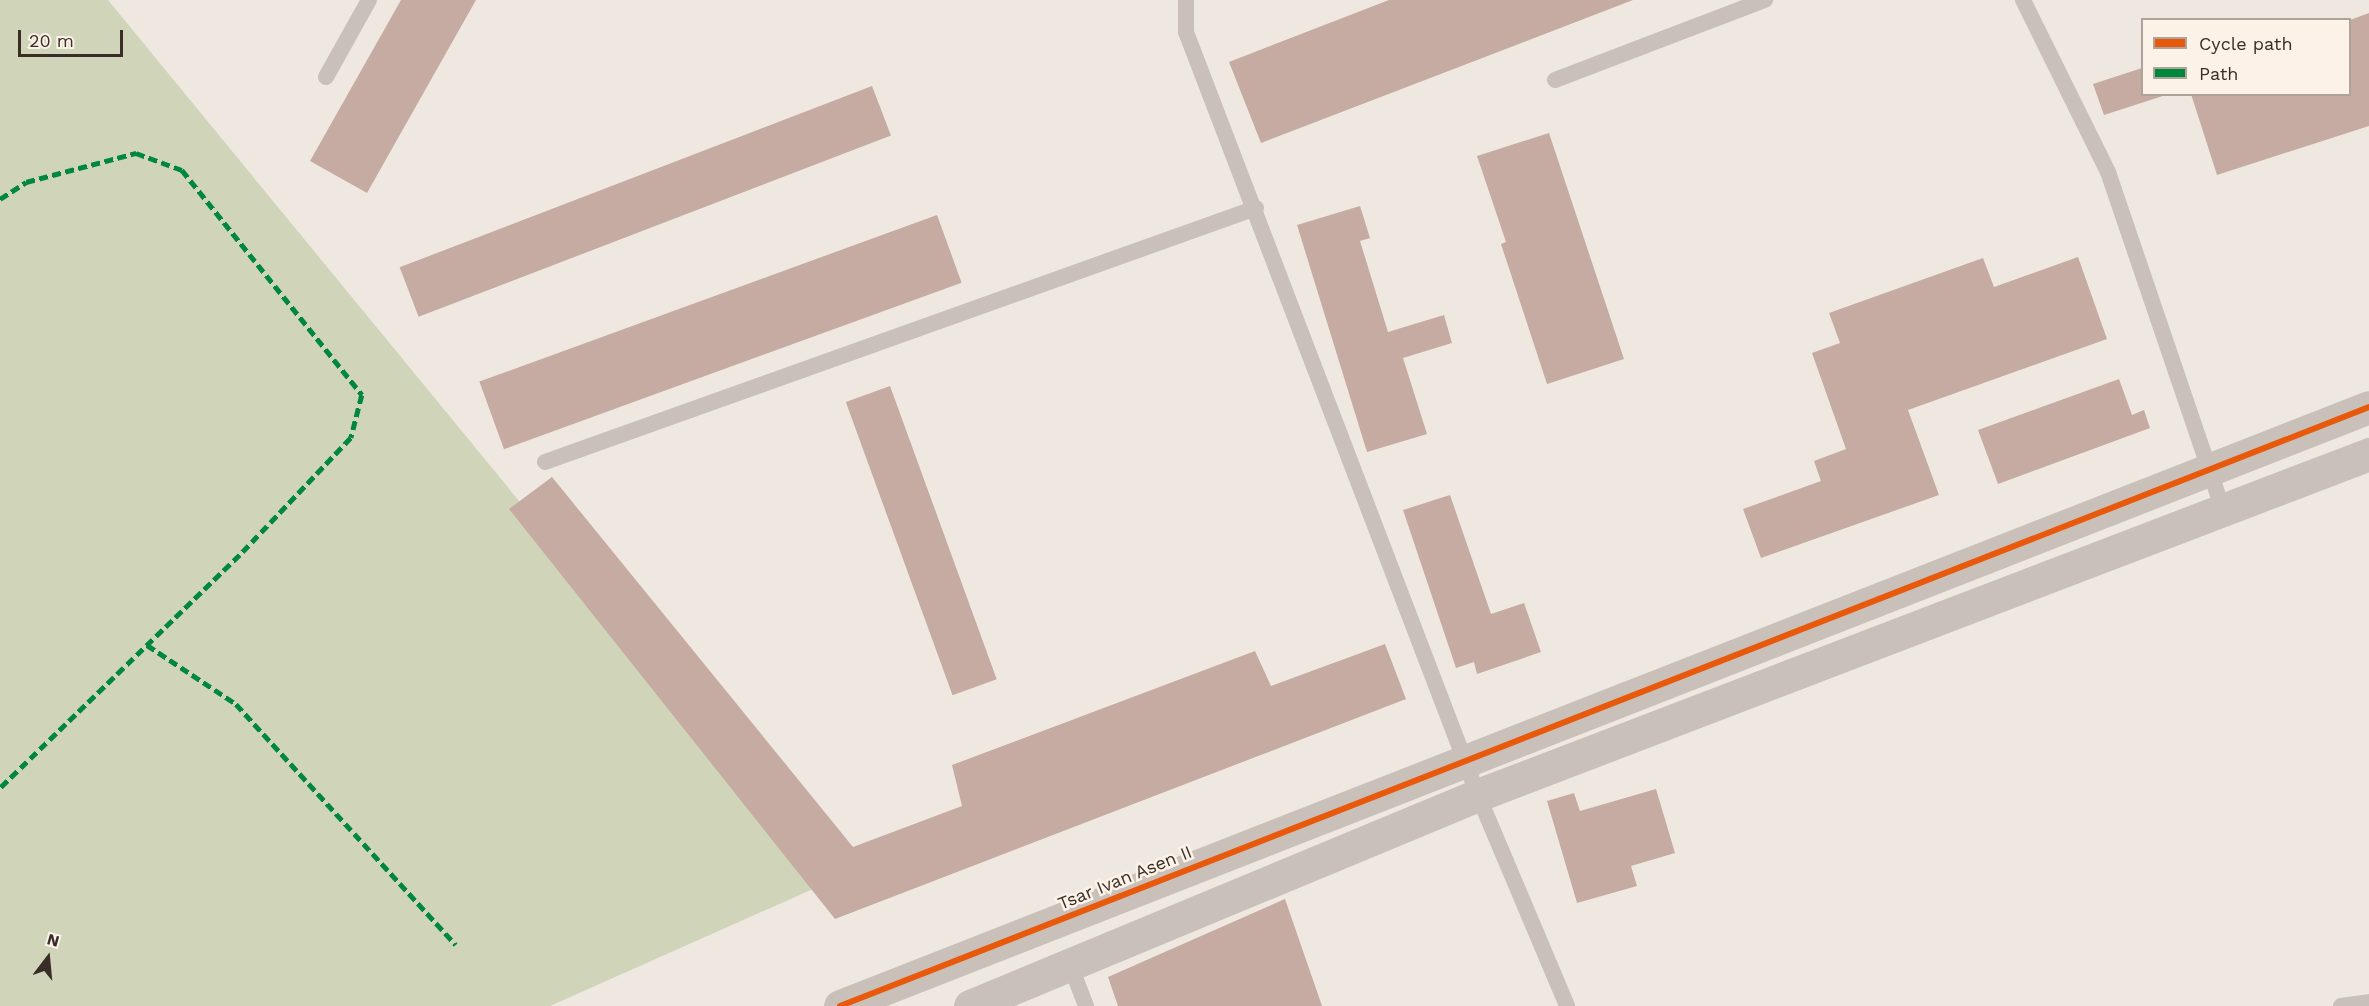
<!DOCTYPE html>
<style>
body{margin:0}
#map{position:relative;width:2369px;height:1006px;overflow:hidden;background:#efe8e1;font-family:"Work Sans",sans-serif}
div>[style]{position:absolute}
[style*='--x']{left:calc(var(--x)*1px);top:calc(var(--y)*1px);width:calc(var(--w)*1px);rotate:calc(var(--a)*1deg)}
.green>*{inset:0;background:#d0d5b9}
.building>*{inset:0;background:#c5aba1;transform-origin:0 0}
.service>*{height:16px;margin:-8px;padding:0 8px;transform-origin:8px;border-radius:8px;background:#c8c0b9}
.tertiary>*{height:33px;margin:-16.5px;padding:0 16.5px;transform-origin:16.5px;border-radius:16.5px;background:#c8c0b9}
.quiet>*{height:4.5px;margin-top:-2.25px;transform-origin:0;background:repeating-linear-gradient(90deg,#00873e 0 9px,transparent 0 13.5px)}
.cycleway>*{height:6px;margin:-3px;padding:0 3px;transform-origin:3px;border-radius:3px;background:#e8590c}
span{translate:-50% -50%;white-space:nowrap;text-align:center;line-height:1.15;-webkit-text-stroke:5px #fcf2e8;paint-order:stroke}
.street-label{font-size:18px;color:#392d27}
.legend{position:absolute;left:2141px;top:18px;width:210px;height:78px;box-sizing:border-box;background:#fcf2e8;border:2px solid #aea39b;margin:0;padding:8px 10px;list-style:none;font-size:18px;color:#392d27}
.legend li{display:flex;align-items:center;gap:12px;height:30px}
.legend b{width:30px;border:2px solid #aea39b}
.north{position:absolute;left:18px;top:928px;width:60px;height:60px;-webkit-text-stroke:4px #fcf2e8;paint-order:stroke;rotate:16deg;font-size:16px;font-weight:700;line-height:24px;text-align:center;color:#392d27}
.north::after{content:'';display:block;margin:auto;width:21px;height:27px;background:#392d27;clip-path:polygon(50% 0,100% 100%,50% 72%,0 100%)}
.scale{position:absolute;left:18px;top:30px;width:105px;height:27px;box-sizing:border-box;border:3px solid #392d27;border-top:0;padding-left:8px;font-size:18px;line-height:21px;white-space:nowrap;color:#392d27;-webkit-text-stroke:4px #fcf2e8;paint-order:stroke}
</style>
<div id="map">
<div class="green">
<div style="clip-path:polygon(0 0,108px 0,831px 881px,550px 1006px,0 1006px)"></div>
</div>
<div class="building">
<div style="clip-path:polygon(401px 0,476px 0,367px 193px,310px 161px)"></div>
<div style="clip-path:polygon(1389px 0,1633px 0,1261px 143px,1229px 62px)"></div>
<div style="clip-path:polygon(2369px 13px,2369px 126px,2217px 175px,2191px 94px,2350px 94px,2350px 20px)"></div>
<div style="clip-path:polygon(2142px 68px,2142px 94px,2166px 95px,2104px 115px,2093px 84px)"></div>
<div style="left:872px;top:86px;width:53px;height:506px;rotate:69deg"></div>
<div style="clip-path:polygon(1549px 133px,1624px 359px,1547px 384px,1501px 244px,1506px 242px,1477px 156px)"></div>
<div style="clip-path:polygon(1360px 206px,1370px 238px,1360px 241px,1388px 332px,1444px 315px,1452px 343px,1403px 358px,1427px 434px,1367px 452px,1297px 225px)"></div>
<div style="left:937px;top:215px;width:72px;height:487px;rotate:70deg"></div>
<div style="clip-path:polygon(2078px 257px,2107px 339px,1908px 410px,1939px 495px,1761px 558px,1743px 509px,1821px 481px,1814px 461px,1846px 449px,1812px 353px,1840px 343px,1829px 313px,1983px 258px,1994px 287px)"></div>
<div style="clip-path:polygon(2119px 379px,2132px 415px,2144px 410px,2150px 428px,1998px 484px,1978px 430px)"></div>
<div style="left:890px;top:386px;width:312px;height:47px;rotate:70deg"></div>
<div style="clip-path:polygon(552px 477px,853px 847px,962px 806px,952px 765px,1255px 651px,1271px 686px,1385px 644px,1406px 699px,835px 919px,509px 509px)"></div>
<div style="clip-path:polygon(1450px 495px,1491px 614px,1524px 603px,1541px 652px,1477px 674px,1474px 662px,1456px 668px,1403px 510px)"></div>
<div style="clip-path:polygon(1656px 789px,1675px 853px,1631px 866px,1637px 886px,1577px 903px,1547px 801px,1574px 793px,1580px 811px)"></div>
<div style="clip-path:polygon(1285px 899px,1322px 1006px,1118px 1006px,1108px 977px)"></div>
</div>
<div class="service">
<div style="--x:1186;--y:0;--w:32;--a:90"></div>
<div style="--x:1186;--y:32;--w:817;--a:69.06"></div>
<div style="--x:1478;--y:795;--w:229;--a:67.1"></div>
<div style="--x:2023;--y:0;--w:192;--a:63.7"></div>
<div style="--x:2108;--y:172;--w:357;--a:71.2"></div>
<div style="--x:326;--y:77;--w:88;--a:-60.8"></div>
<div style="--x:1555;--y:80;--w:225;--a:-20.9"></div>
<div style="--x:545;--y:462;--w:755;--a:-19.66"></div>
<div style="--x:1070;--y:964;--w:45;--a:69.1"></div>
<div style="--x:2341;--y:1006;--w:28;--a:-8"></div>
</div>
<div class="tertiary">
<div style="--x:840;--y:1006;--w:1642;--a:-21.39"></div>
<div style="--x:970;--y:1006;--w:550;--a:-22.56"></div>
<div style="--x:1478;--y:795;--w:954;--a:-20.94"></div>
</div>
<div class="quiet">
<div style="--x:0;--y:199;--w:31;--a:-33"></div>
<div style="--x:26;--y:182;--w:114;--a:-14.8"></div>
<div style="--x:136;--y:153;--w:49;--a:20.3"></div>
<div style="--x:182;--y:170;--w:288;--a:51.3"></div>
<div style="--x:362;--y:395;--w:44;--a:104.3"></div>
<div style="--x:351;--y:438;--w:161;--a:133.5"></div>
<div style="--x:240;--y:555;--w:334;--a:135.8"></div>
<div style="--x:147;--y:645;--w:107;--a:33.5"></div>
<div style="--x:236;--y:704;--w:326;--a:47.6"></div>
</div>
<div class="cycleway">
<div style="--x:840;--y:1006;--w:1642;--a:-21.39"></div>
</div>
<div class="street-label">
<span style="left:1125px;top:878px;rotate:-22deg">Tsar Ivan Asen II</span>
</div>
<ul class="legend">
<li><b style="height:8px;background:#e8590c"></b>Cycle path</li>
<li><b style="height:8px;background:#00873e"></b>Path</li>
</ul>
<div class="north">N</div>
<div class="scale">20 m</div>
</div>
